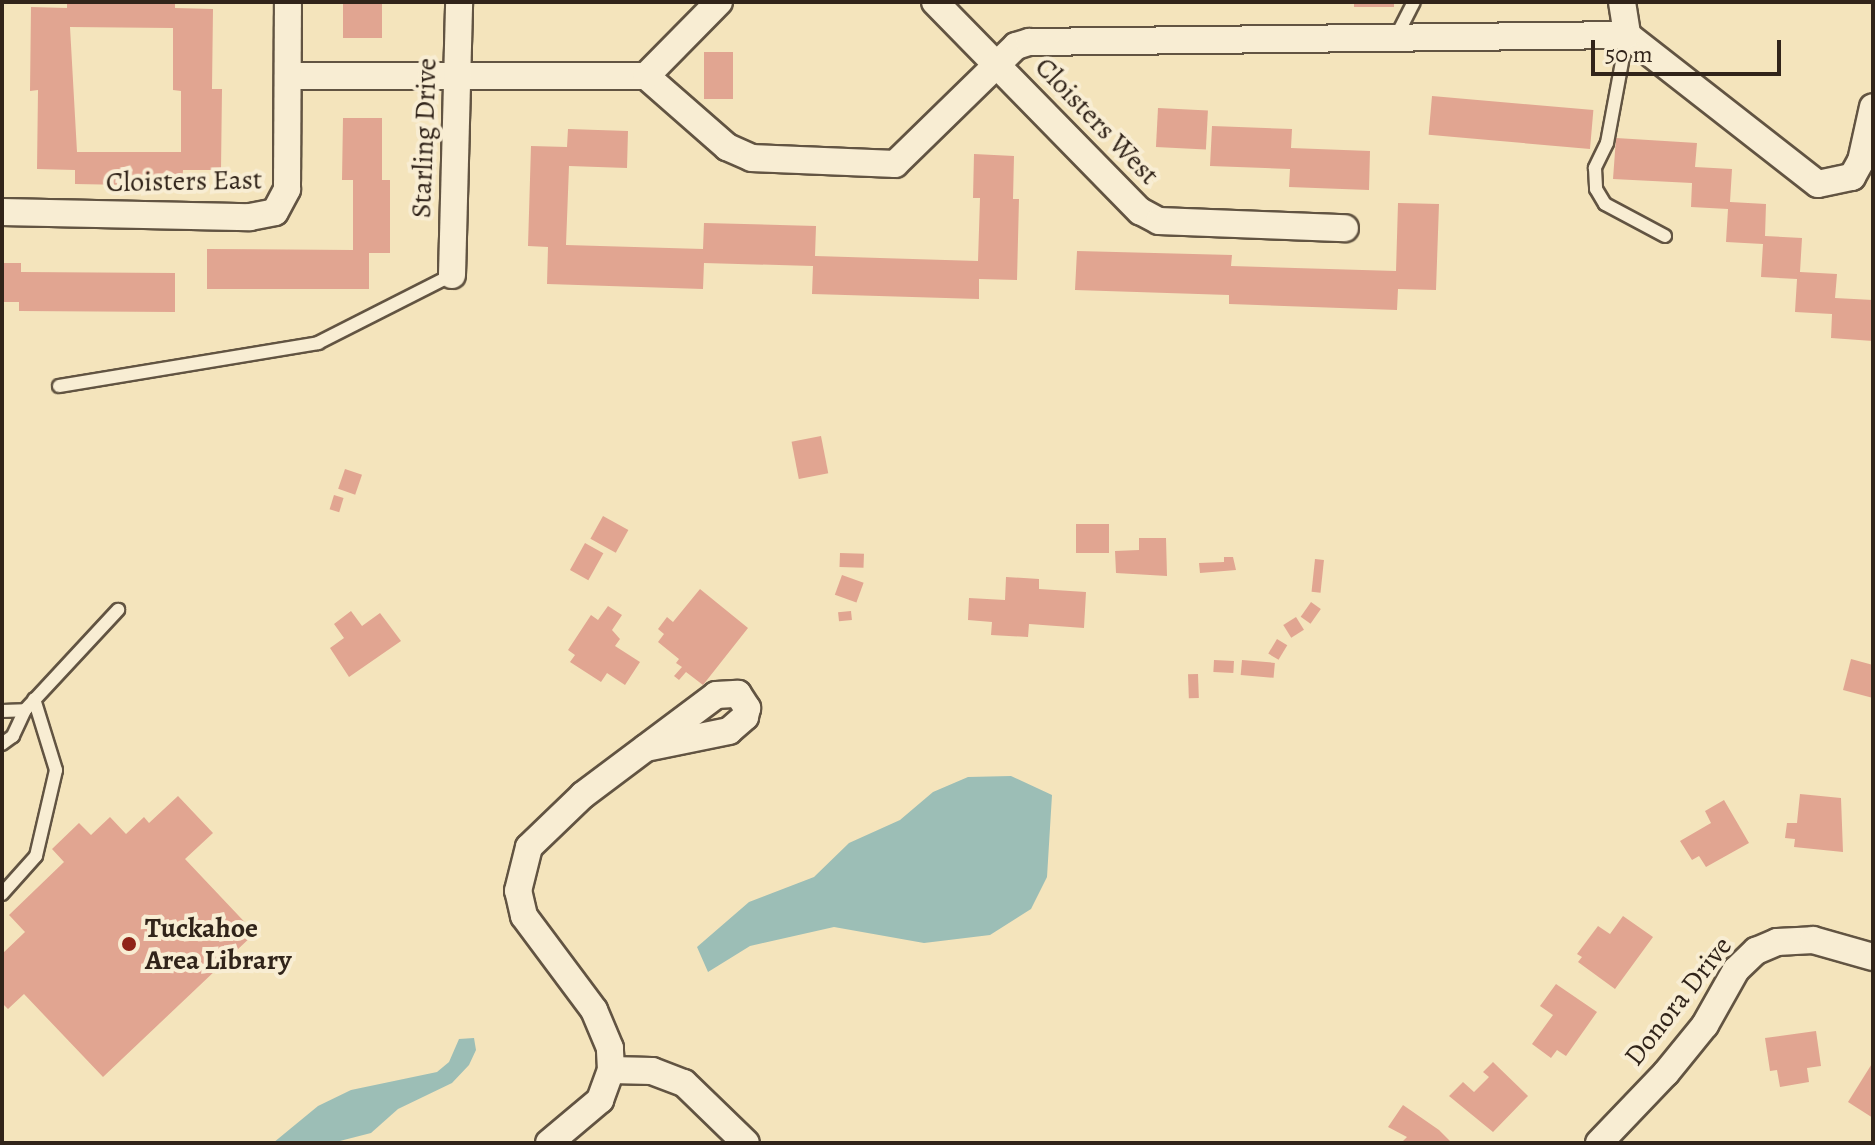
<!DOCTYPE html>
<style>
body{margin:0}
#map{position:relative;width:1875px;height:1145px;overflow:hidden;background:#f4e4bc;font-family:Alegreya,serif}
div>[style]{position:absolute}
[style*='--x']{left:calc(var(--x)*1px);top:calc(var(--y)*1px);width:calc(var(--w)*1px);rotate:calc(var(--a)*1deg)}
.water>*{inset:0;background:#9cbeb6}
.building>*{inset:0;background:#e1a591;transform-origin:0 0}
.roads{filter:drop-shadow(2px 0 #625442) drop-shadow(-2px 0 #625442) drop-shadow(0 2px #625442) drop-shadow(0 -2px #625442)}
.service>*{height:12px;margin:-6px;padding:0 6px;transform-origin:6px;border-radius:6px;background:#f8edd3}
.minor>*{height:26px;margin:-13px;padding:0 13px;transform-origin:13px;border-radius:13px;background:#f8edd3}
.dots>*{width:22px;height:22px;translate:-50% -50%;box-sizing:border-box;border:4px solid #f8edd3;border-radius:50%}
span{translate:-50% -50%;white-space:nowrap;text-align:center;line-height:1.15;-webkit-text-stroke:8px #f8edd3;paint-order:stroke}
.street-label{font-size:28px;color:#31241a}
.poi-label{font-size:28px;color:#31241a;font-weight:700}
.left{translate:0 -50%;text-align:left}
.frame{position:absolute;inset:0;border:4px solid #31241a;pointer-events:none}
.scale{position:absolute;left:1591px;top:40px;width:190px;height:36px;box-sizing:border-box;border:4px solid #31241a;border-top:0;padding-left:10px;font-size:24px;line-height:28px;white-space:nowrap;color:#31241a;-webkit-text-stroke:6px #f8edd3;paint-order:stroke}
</style>
<div id="map">
<div class="water">
<div style="clip-path:polygon(1011px 776px,1052px 795px,1047px 877px,1031px 909px,990px 935px,924px 943px,834px 927px,750px 946px,708px 972px,697px 947px,749px 902px,814px 877px,849px 843px,900px 820px,933px 792px,968px 777px)"></div>
<div style="clip-path:polygon(474px 1038px,476px 1050px,469px 1065px,452px 1083px,398px 1109px,371px 1133px,332px 1143px,273px 1143px,318px 1106px,351px 1090px,437px 1072px,449px 1062px,459px 1039px)"></div>
</div>
<div class="building">
<div style="clip-path:polygon(evenodd,67px 2px,175px 2px,175px 8px,213px 9px,212px 89px,222px 89px,221px 170px,183px 170px,182px 186px,75px 184px,75px 170px,37px 169px,38px 90px,30px 91px,31px 7px,67px 8px,67px 2px,70px 27px,173px 28px,173px 90px,181px 91px,181px 152px,77px 152px,70px 27px)"></div>
<div style="left:343px;top:2px;width:39px;height:36px"></div>
<div style="left:1354px;top:2px;width:40px;height:5px"></div>
<div style="left:704px;top:52px;width:29px;height:47px"></div>
<div style="left:1432px;top:96px;width:162px;height:39px;rotate:5deg"></div>
<div style="left:1158px;top:108px;width:50px;height:39px;rotate:3deg"></div>
<div style="clip-path:polygon(343px 118px,382px 118px,382px 180px,390px 180px,390px 253px,369px 253px,369px 289px,207px 289px,207px 249px,353px 250px,353px 180px,342px 180px)"></div>
<div style="clip-path:polygon(1212px 126px,1292px 129px,1291px 148px,1370px 151px,1369px 190px,1289px 187px,1290px 169px,1210px 166px)"></div>
<div style="clip-path:polygon(568px 129px,628px 131px,627px 168px,569px 166px,566px 245px,703px 249px,704px 223px,816px 226px,815px 256px,978px 261px,980px 198px,973px 198px,974px 154px,1014px 156px,1013px 199px,1019px 199px,1017px 280px,979px 279px,979px 299px,812px 294px,813px 266px,704px 263px,703px 289px,547px 284px,548px 247px,528px 246px,531px 146px,567px 147px)"></div>
<div style="clip-path:polygon(1616px 138px,1697px 143px,1695px 167px,1732px 169px,1730px 202px,1766px 204px,1765px 236px,1802px 238px,1800px 272px,1837px 274px,1835px 298px,1873px 300px,1873px 341px,1831px 338px,1832px 314px,1795px 312px,1797px 279px,1761px 277px,1763px 244px,1726px 242px,1728px 209px,1691px 207px,1692px 183px,1613px 179px)"></div>
<div style="clip-path:polygon(1398px 203px,1439px 204px,1436px 290px,1398px 289px,1397px 310px,1229px 304px,1229px 295px,1075px 290px,1077px 251px,1232px 255px,1231px 266px,1396px 271px)"></div>
<div style="clip-path:polygon(2px 263px,21px 263px,21px 272px,175px 273px,175px 312px,19px 311px,19px 302px,2px 302px)"></div>
<div style="left:821px;top:436px;width:38px;height:30px;rotate:79deg"></div>
<div style="left:345px;top:469px;width:18px;height:21px;rotate:19deg"></div>
<div style="left:334px;top:495px;width:10px;height:15px;rotate:17deg"></div>
<div style="left:603px;top:516px;width:29px;height:26px;rotate:29deg"></div>
<div style="left:1076px;top:524px;width:33px;height:29px"></div>
<div style="clip-path:polygon(1139px 538px,1166px 538px,1167px 576px,1116px 573px,1115px 551px,1139px 550px)"></div>
<div style="left:585px;top:543px;width:21px;height:31px;rotate:29deg"></div>
<div style="left:840px;top:553px;width:24px;height:14px;rotate:2deg"></div>
<div style="clip-path:polygon(1224px 557px,1233px 557px,1236px 570px,1200px 573px,1199px 563px,1224px 562px)"></div>
<div style="left:1315px;top:559px;width:9px;height:33px;rotate:6deg"></div>
<div style="left:842px;top:575px;width:23px;height:21px;rotate:20deg"></div>
<div style="clip-path:polygon(1006px 577px,1039px 579px,1039px 589px,1086px 592px,1084px 628px,1029px 624px,1028px 637px,991px 635px,992px 622px,968px 620px,969px 598px,1005px 600px)"></div>
<div style="clip-path:polygon(700px 589px,748px 628px,703px 685px,686px 672px,679px 680px,674px 676px,682px 667px,676px 663px,679px 659px,658px 642px,664px 634px,658px 629px,667px 617px,673px 622px)"></div>
<div style="left:1311px;top:602px;width:12px;height:18px;rotate:35deg"></div>
<div style="clip-path:polygon(608px 606px,622px 615px,612px 630px,620px 639px,615px 646px,640px 662px,625px 685px,607px 673px,601px 682px,570px 662px,575px 655px,568px 650px,591px 615px,598px 620px)"></div>
<div style="clip-path:polygon(351px 611px,362px 626px,380px 613px,401px 641px,349px 677px,330px 648px,344px 638px,334px 624px)"></div>
<div style="left:851px;top:611px;width:9px;height:13px;rotate:84deg"></div>
<div style="left:1296px;top:617px;width:15px;height:15px;rotate:58deg"></div>
<div style="left:1277px;top:639px;width:12px;height:17px;rotate:31deg"></div>
<div style="clip-path:polygon(1851px 659px,1873px 665px,1873px 698px,1843px 690px)"></div>
<div style="left:1214px;top:660px;width:20px;height:12px;rotate:3deg"></div>
<div style="left:1242px;top:660px;width:33px;height:15px;rotate:5deg"></div>
<div style="left:1198px;top:674px;width:24px;height:10px;rotate:88deg"></div>
<div style="clip-path:polygon(1800px 794px,1841px 798px,1843px 852px,1794px 847px,1795px 839px,1785px 838px,1787px 823px,1797px 823px)"></div>
<div style="clip-path:polygon(178px 796px,213px 833px,185px 859px,255px 933px,103px 1077px,24px 994px,8px 1009px,2px 1003px,2px 954px,25px 932px,9px 915px,64px 862px,52px 849px,79px 823px,91px 835px,110px 817px,126px 834px,144px 817px,149px 823px)"></div>
<div style="clip-path:polygon(1724px 800px,1749px 843px,1706px 867px,1699px 856px,1692px 860px,1680px 841px,1711px 823px,1705px 811px)"></div>
<div style="clip-path:polygon(1623px 916px,1653px 937px,1615px 989px,1578px 962px,1582px 957px,1577px 954px,1598px 926px,1610px 934px)"></div>
<div style="clip-path:polygon(1556px 984px,1597px 1012px,1566px 1056px,1557px 1050px,1551px 1058px,1532px 1044px,1553px 1015px,1540px 1006px)"></div>
<div style="clip-path:polygon(1816px 1031px,1821px 1066px,1807px 1068px,1809px 1082px,1780px 1087px,1777px 1070px,1770px 1071px,1765px 1038px)"></div>
<div style="clip-path:polygon(1493px 1062px,1528px 1096px,1493px 1132px,1449px 1096px,1463px 1082px,1474px 1092px,1489px 1077px,1483px 1072px)"></div>
<div style="clip-path:polygon(1873px 1062px,1873px 1118px,1848px 1102px)"></div>
<div style="clip-path:polygon(1403px 1105px,1439px 1130px,1452px 1143px,1401px 1143px,1407px 1137px,1388px 1127px)"></div>
</div>
<div class="roads">
<div class="service">
<div style="--x:1627;--y:35;--w:110;--a:100.5"></div>
<div style="--x:1607;--y:143;--w:28;--a:116"></div>
<div style="--x:1595;--y:168;--w:21;--a:87"></div>
<div style="--x:1596;--y:189;--w:17;--a:59"></div>
<div style="--x:1605;--y:204;--w:68;--a:28.1"></div>
<div style="--x:1396;--y:37;--w:39;--a:-63"></div>
<div style="--x:59;--y:386;--w:263;--a:-9.4"></div>
<div style="--x:318;--y:343;--w:150;--a:-26.9"></div>
<div style="--x:25;--y:710;--w:137;--a:-47.1"></div>
<div style="--x:2;--y:711;--w:23;--a:-2"></div>
<div style="--x:25;--y:710;--w:29;--a:115"></div>
<div style="--x:13;--y:736;--w:14;--a:144"></div>
<div style="--x:2;--y:894;--w:51;--a:-48.2"></div>
<div style="--x:36;--y:856;--w:88;--a:-76.9"></div>
<div style="--x:56;--y:770;--w:74;--a:-107.2"></div>
</div>
<div class="minor">
<div style="--x:935;--y:2;--w:293;--a:45.6"></div>
<div style="--x:1140;--y:211;--w:21;--a:28"></div>
<div style="--x:1159;--y:221;--w:186;--a:2.2"></div>
<div style="--x:1622;--y:2;--w:33;--a:81"></div>
<div style="--x:1627;--y:35;--w:242;--a:38"></div>
<div style="--x:1818;--y:184;--w:35;--a:-12"></div>
<div style="--x:1852;--y:177;--w:18;--a:-61"></div>
<div style="--x:1861;--y:161;--w:55;--a:-77.5"></div>
<div style="--x:289;--y:76;--w:357;--a:0"></div>
<div style="--x:646;--y:76;--w:108;--a:41.2"></div>
<div style="--x:727;--y:147;--w:27;--a:24"></div>
<div style="--x:752;--y:158;--w:143;--a:2.4"></div>
<div style="--x:895;--y:164;--w:169;--a:-44.3"></div>
<div style="--x:1016;--y:46;--w:14;--a:-17"></div>
<div style="--x:1029;--y:42;--w:598;--a:-0.67"></div>
<div style="--x:646;--y:76;--w:104;--a:-45.4"></div>
<div style="--x:2;--y:212;--w:248;--a:1.2"></div>
<div style="--x:250;--y:217;--w:25;--a:-11"></div>
<div style="--x:275;--y:212;--w:26;--a:-62"></div>
<div style="--x:287;--y:189;--w:187;--a:-89.7"></div>
<div style="--x:452;--y:275;--w:273;--a:-88.5"></div>
<div style="--x:611;--y:1070;--w:41;--a:1.4"></div>
<div style="--x:652;--y:1071;--w:34;--a:21"></div>
<div style="--x:684;--y:1083;--w:86;--a:44.1"></div>
<div style="--x:549;--y:1143;--w:67;--a:-40.1"></div>
<div style="--x:600;--y:1100;--w:32;--a:-70"></div>
<div style="--x:611;--y:1070;--w:22;--a:-93"></div>
<div style="--x:610;--y:1048;--w:41;--a:-112.8"></div>
<div style="--x:594;--y:1010;--w:117;--a:-126.7"></div>
<div style="--x:524;--y:916;--w:26;--a:-103"></div>
<div style="--x:518;--y:891;--w:45;--a:-76"></div>
<div style="--x:529;--y:847;--w:75;--a:-43.9"></div>
<div style="--x:583;--y:795;--w:166;--a:-36.9"></div>
<div style="--x:716;--y:695;--w:22;--a:-3"></div>
<div style="--x:738;--y:694;--w:17;--a:57"></div>
<div style="--x:747;--y:708;--w:9;--a:103"></div>
<div style="--x:745;--y:717;--w:21;--a:139"></div>
<div style="--x:729;--y:731;--w:85;--a:168.4"></div>
<div style="--x:1599;--y:1143;--w:97;--a:-46.3"></div>
<div style="--x:1666;--y:1073;--w:62;--a:-50.9"></div>
<div style="--x:1705;--y:1025;--w:63;--a:-60.6"></div>
<div style="--x:1736;--y:970;--w:28;--a:-44"></div>
<div style="--x:1756;--y:951;--w:23;--a:-23"></div>
<div style="--x:1777;--y:942;--w:36;--a:-3"></div>
<div style="--x:1813;--y:940;--w:62;--a:15.8"></div>
</div>
</div>
<div class="dots">
<div style="left:129px;top:944px;background:#8f2418"></div>
</div>
<div class="street-label">
<span style="left:1097px;top:121px;rotate:46deg">Cloisters West</span>
<span style="left:424px;top:138px;rotate:-88deg">Starling Drive</span>
<span style="left:184px;top:181px;rotate:-1deg">Cloisters East</span>
<span style="left:1678px;top:1001px;rotate:-52deg">Donora Drive</span>
</div>
<div class="poi-label">
<span class="left" style="left:145px;top:944px">Tuckahoe<br>Area Library</span>
</div>
<div class="frame"></div>
<div class="scale">50 m</div>
</div>
